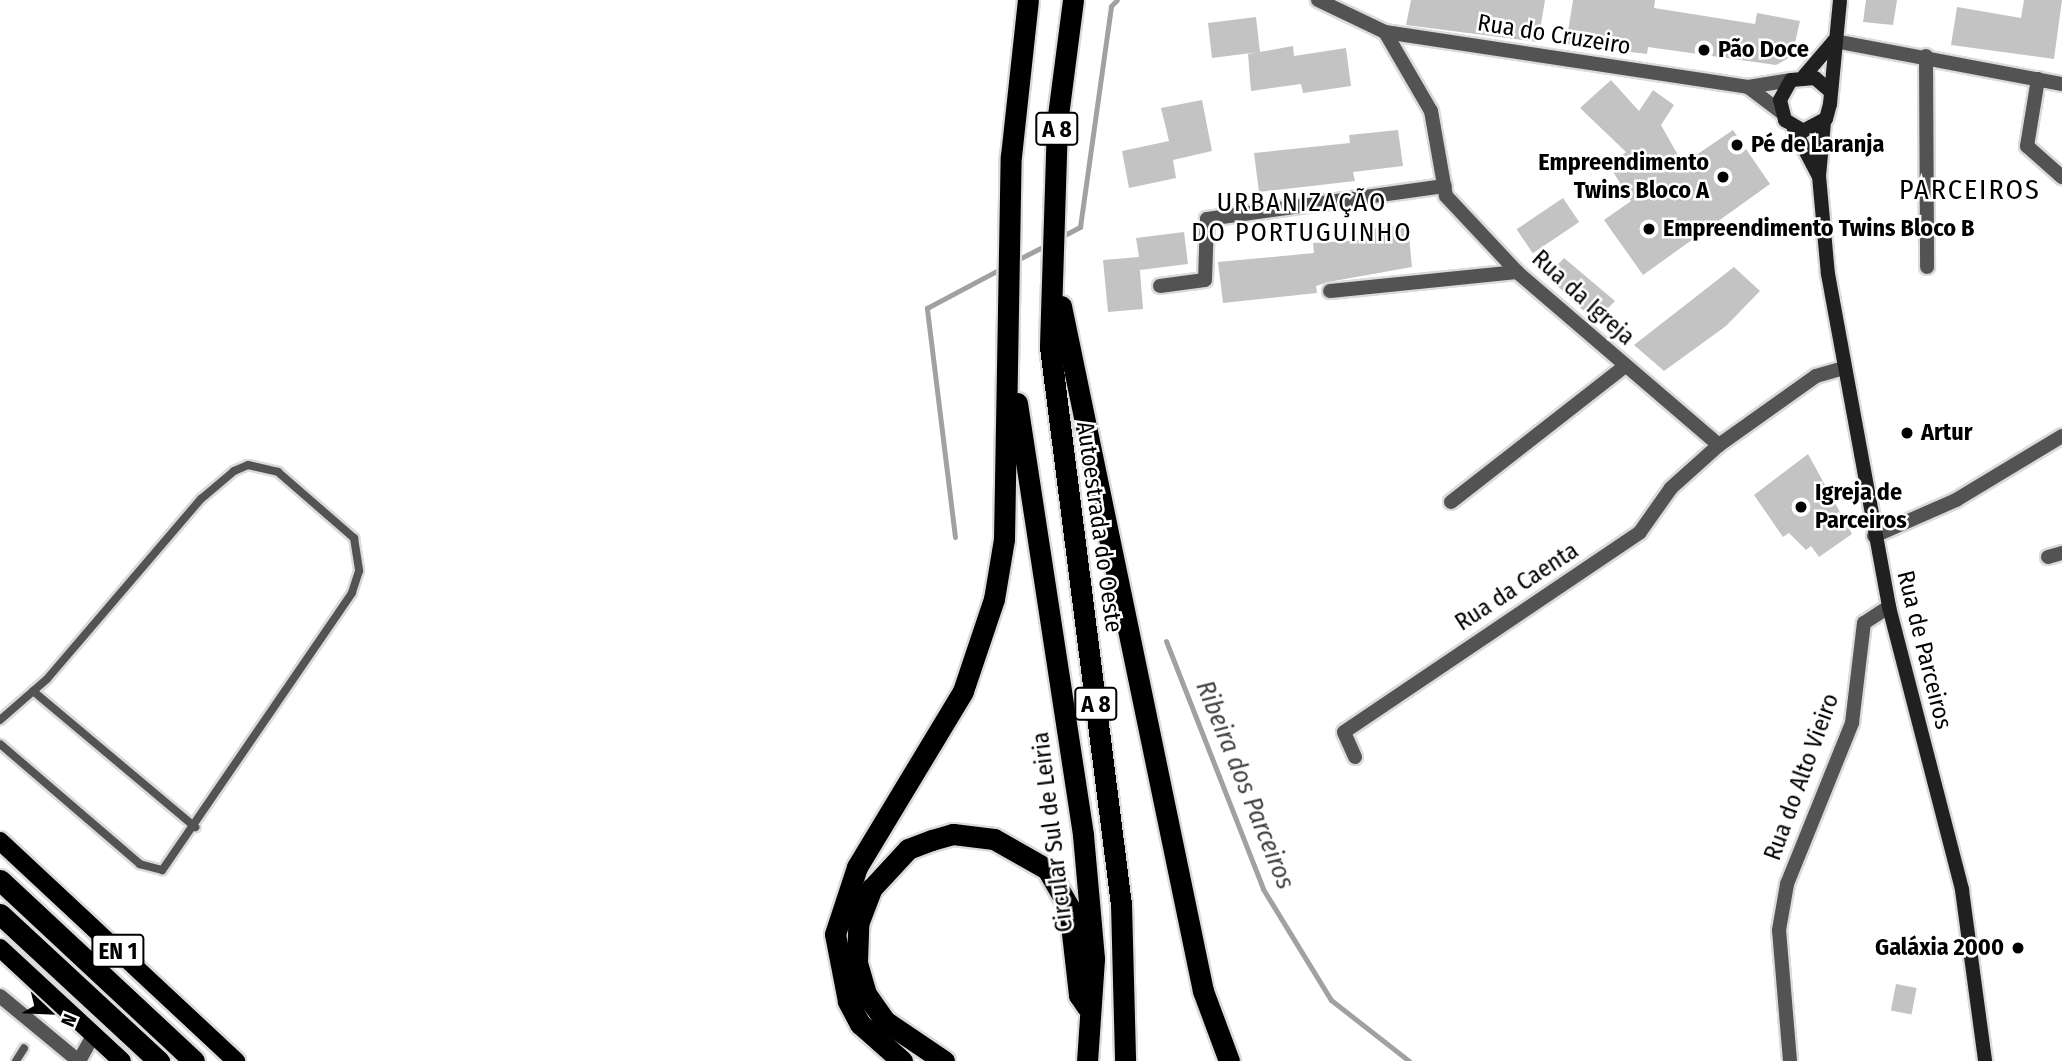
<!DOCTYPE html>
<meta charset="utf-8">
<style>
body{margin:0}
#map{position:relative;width:2062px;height:1061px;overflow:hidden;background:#fff;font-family:"Fira Sans Condensed",sans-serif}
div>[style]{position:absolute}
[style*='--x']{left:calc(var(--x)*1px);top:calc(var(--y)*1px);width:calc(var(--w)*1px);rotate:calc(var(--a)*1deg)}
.stream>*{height:5px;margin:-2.5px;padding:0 2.5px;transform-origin:2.5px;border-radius:2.5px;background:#a1a1a1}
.building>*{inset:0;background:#c3c3c3;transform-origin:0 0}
.roads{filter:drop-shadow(2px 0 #dbdbdb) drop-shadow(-2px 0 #dbdbdb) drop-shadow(0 2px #dbdbdb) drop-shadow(0 -2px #dbdbdb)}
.service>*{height:8px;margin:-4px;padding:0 4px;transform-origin:4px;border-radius:4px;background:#535353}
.minor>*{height:14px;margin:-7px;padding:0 7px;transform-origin:7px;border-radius:7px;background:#535353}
.tertiary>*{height:14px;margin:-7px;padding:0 7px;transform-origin:7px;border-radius:7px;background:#535353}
.secondary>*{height:14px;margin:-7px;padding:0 7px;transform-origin:7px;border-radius:7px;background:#202020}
.primary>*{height:18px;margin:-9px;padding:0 9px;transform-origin:9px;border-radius:9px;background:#000}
.motorway>*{height:21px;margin:-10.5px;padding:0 10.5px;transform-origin:10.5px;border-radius:10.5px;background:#000}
.dots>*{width:19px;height:19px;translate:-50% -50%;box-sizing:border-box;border:4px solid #fff;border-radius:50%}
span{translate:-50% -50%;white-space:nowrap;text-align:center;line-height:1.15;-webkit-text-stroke:5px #fff;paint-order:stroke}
.shield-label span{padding:2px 5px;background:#fff;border:2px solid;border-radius:5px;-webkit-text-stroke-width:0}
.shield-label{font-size:23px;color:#000;font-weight:700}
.street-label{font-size:24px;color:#000}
.poi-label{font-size:24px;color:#000;font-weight:700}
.left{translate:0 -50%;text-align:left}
.right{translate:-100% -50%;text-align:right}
.neighbourhood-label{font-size:26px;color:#000;letter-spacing:2px}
.water-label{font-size:26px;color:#424242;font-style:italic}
.quarter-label{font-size:28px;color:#000;letter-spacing:2px}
.north{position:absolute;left:14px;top:977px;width:70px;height:70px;-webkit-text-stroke:5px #fff;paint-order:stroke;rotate:113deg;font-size:19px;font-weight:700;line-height:28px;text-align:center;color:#000}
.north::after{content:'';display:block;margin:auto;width:24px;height:32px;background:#000;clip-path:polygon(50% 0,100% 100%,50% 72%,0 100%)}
</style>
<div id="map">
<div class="stream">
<div style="--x:1059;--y:238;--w:24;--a:-28"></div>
<div style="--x:1080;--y:227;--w:223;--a:-82"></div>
<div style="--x:1111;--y:6;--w:8;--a:-45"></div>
<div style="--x:1015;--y:261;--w:36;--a:-27"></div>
<div style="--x:955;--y:537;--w:231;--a:-97"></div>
<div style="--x:927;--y:308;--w:87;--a:-28"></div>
<div style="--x:1166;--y:641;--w:266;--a:68.6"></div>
<div style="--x:1263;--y:889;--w:130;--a:58.5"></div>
<div style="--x:1331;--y:1000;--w:99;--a:38"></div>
</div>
<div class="building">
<div style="clip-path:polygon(1411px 0,1545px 0,1538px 42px,1406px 25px)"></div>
<div style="clip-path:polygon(1573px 0,1655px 0,1654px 8px,1755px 24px,1757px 13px,1800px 21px,1792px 56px,1776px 65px,1648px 47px,1647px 54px,1566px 44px)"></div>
<div style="clip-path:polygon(1866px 0,1897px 0,1893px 25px,1863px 22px)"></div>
<div style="clip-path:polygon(2024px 0,2062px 0,2054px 59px,1951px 45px,1957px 7px,2021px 18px)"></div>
<div style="clip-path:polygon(1256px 17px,1260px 52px,1293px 46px,1294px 56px,1346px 48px,1351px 86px,1303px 93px,1301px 84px,1251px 91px,1248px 54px,1259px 52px,1212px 58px,1208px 23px)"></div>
<div style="clip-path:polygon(1611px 80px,1639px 111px,1653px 90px,1674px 105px,1661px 125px,1683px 164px,1733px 130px,1770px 184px,1643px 275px,1604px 220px,1631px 201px,1609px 165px,1626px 152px,1580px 108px)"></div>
<div style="clip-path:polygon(1202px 100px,1212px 151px,1173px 160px,1176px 178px,1129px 188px,1122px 151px,1169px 141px,1161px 108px)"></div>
<div style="clip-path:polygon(1398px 130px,1403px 166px,1353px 172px,1355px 181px,1259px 192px,1254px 153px,1350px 143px,1349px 135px)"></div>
<div style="left:1563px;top:198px;width:29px;height:56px;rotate:56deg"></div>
<div style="clip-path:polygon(1408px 225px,1412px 267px,1328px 282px,1316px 286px,1317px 293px,1223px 303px,1218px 262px,1314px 253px,1313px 243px,1360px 240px,1359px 230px)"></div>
<div style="clip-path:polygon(1184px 232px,1188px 264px,1140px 270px,1139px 259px,1143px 309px,1108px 312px,1103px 260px,1139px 257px,1136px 238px)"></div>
<div style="clip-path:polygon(1564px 258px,1615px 301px,1595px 322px,1547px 276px)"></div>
<div style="clip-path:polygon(1734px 267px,1760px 291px,1726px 326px,1664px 371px,1634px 345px)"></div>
<div style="clip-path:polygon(1808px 454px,1852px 534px,1819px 557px,1811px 546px,1806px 550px,1789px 533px,1783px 537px,1754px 495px)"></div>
<div style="left:1896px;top:984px;width:21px;height:27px;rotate:11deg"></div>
</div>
<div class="roads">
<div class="service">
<div style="--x:33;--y:691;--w:212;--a:40"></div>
<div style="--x:0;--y:720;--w:62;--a:-41.1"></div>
<div style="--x:47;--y:679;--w:237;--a:-49.5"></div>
<div style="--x:201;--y:499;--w:43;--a:-40.3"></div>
<div style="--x:234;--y:471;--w:15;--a:-23"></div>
<div style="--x:248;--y:465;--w:31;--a:13"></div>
<div style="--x:278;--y:472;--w:101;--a:41"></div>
<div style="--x:354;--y:538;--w:33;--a:81"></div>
<div style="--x:359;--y:571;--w:23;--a:108"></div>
<div style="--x:352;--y:593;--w:336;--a:124.4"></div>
<div style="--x:162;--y:870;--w:23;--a:-165"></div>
<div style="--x:140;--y:864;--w:184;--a:-139.4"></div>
<div style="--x:16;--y:1061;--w:15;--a:-58"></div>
</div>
<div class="minor">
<div style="--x:1385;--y:32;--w:91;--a:59.8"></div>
<div style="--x:1431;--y:111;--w:86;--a:80"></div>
<div style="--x:1446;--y:196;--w:104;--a:46.9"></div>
<div style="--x:1517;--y:272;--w:266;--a:40.6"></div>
<div style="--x:1719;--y:445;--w:119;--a:-35.4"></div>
<div style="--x:1816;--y:376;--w:29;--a:-16"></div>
<div style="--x:1834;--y:41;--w:232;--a:10.7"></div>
<div style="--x:1926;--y:56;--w:211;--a:89.7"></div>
<div style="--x:2038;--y:79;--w:68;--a:99.3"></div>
<div style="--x:2027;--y:146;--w:47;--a:41.5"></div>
<div style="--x:1160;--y:286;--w:45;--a:-7.6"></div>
<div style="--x:1205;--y:280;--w:61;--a:-88.1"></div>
<div style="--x:1207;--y:219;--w:240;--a:-7.9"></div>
<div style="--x:1330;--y:291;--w:188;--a:-5.8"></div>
<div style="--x:1451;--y:502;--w:221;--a:-38"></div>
<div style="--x:1874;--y:536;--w:90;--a:-23.7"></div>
<div style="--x:1956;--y:500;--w:124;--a:-31.1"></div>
<div style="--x:2048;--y:557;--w:15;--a:-16"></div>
<div style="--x:1355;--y:757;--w:27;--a:-114"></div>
<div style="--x:1344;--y:732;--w:357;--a:-34"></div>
<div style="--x:1640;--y:532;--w:54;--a:-54.8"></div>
<div style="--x:1671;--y:488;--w:64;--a:-41.9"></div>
<div style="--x:0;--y:996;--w:97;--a:39.6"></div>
<div style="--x:79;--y:1061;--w:31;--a:-61"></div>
<div style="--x:1790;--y:1061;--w:131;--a:-94.8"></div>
<div style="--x:1779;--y:930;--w:47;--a:-80.1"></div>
<div style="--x:1787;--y:884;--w:174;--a:-68"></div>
<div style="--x:1852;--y:723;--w:101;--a:-83.2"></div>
<div style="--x:1864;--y:623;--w:30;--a:-33"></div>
</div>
<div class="tertiary">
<div style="--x:1318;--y:0;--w:74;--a:25.5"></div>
<div style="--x:1385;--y:32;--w:367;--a:8.6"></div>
<div style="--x:1748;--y:87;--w:44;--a:-9.2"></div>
<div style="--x:1748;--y:87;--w:41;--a:37.1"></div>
</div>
<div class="secondary">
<div style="--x:1804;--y:76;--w:46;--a:-49.4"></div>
<div style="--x:1830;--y:91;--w:20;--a:-139"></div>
<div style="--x:1815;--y:78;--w:24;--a:175"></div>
<div style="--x:1791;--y:80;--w:23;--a:119"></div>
<div style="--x:1780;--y:100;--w:21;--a:76"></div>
<div style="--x:1785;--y:120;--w:21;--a:31"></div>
<div style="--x:1803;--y:131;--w:26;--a:-28"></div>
<div style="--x:1826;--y:119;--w:16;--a:-75"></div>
<div style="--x:1830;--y:104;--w:104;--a:-84.5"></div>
<div style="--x:1824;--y:122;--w:54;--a:95.3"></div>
<div style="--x:1819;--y:176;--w:98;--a:84.8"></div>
<div style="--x:1828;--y:274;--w:339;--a:79.6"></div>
<div style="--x:1889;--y:607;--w:292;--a:75.5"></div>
<div style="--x:1962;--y:890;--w:173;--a:82.3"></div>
<div style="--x:1794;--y:129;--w:52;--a:62.4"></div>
</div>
<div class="primary">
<div style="--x:0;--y:841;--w:323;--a:43"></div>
<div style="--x:0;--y:948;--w:166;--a:42.8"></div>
</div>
<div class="motorway">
<div style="--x:1073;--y:0;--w:124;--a:97.4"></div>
<div style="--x:1057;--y:123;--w:224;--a:91.8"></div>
<div style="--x:1050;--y:347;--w:562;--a:82.74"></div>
<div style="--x:1121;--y:904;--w:157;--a:88.5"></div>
<div style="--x:1061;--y:306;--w:700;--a:78.29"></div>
<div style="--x:1203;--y:991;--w:75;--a:69.6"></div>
<div style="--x:1017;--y:403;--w:437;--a:81.3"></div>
<div style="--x:1083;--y:835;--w:124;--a:84.9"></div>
<div style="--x:1094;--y:959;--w:102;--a:93.9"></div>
<div style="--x:0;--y:880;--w:265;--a:43"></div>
<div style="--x:0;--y:914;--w:217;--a:42.8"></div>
<div style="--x:902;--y:1061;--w:56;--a:-138.6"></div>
<div style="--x:860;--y:1024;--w:26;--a:-118"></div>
<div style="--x:848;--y:1001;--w:68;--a:-101"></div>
<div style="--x:835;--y:934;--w:71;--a:-71.8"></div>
<div style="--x:857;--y:867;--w:205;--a:-58.9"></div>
<div style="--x:963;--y:691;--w:97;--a:-71.4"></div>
<div style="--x:994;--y:599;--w:61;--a:-80.5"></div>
<div style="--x:1004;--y:539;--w:383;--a:-89"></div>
<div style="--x:1011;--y:156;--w:157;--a:-83.8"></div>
<div style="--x:944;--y:1061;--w:71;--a:-145.9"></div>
<div style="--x:885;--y:1021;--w:33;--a:-125"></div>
<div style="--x:866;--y:994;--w:33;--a:-106"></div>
<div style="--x:857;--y:962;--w:38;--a:-88"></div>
<div style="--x:858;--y:924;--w:39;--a:-69"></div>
<div style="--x:872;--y:888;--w:53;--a:-47.3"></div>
<div style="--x:908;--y:849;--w:26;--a:-21"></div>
<div style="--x:932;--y:840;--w:22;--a:-16"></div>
<div style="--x:953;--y:834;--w:41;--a:7"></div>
<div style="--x:994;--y:839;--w:61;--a:29.5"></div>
<div style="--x:1047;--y:869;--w:44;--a:59.9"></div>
<div style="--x:1069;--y:907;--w:89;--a:83.5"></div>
<div style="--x:1079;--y:995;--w:14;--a:56"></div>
</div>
</div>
<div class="dots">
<div style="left:1704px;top:50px;background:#000"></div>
<div style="left:1737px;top:145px;background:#000"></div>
<div style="left:1723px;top:177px;background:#000"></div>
<div style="left:1649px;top:229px;background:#000"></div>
<div style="left:1907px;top:433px;background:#000"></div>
<div style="left:1801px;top:507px;background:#000"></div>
<div style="left:2018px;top:948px;background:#000"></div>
</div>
<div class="shield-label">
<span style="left:1057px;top:129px">A 8</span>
<span style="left:1096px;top:704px">A 8</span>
<span style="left:118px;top:951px">EN 1</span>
</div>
<div class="street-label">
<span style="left:1554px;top:35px;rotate:9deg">Rua do Cruzeiro</span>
<span style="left:1583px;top:298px;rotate:42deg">Rua da Igreja</span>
<span style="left:1099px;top:527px;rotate:82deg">Autoestrada do Oeste</span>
<span style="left:1517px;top:587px;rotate:-33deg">Rua da Caenta</span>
<span style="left:1924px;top:650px;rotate:76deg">Rua de Parceiros</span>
<span style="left:1802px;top:777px;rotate:-70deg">Rua do Alto Vieiro</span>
<span style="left:1053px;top:832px;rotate:-97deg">Circular Sul de Leiria</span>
</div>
<div class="poi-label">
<span class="left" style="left:1718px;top:50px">Pão Doce</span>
<span class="left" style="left:1751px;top:145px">Pé de Laranja</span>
<span class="right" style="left:1709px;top:177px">Empreendimento<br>Twins Bloco A</span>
<span class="left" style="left:1663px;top:229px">Empreendimento Twins Bloco B</span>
<span class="left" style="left:1921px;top:433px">Artur</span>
<span class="left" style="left:1815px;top:507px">Igreja de<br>Parceiros</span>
<span class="right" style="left:2004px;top:948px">Galáxia 2000</span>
</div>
<div class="neighbourhood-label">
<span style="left:1302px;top:218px">URBANIZAÇÃO<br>DO PORTUGUINHO</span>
</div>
<div class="water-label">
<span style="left:1245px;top:785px;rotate:68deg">Ribeira dos Parceiros</span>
</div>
<div class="quarter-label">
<span style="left:1970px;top:190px">PARCEIROS</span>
</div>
<div class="north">N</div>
</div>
